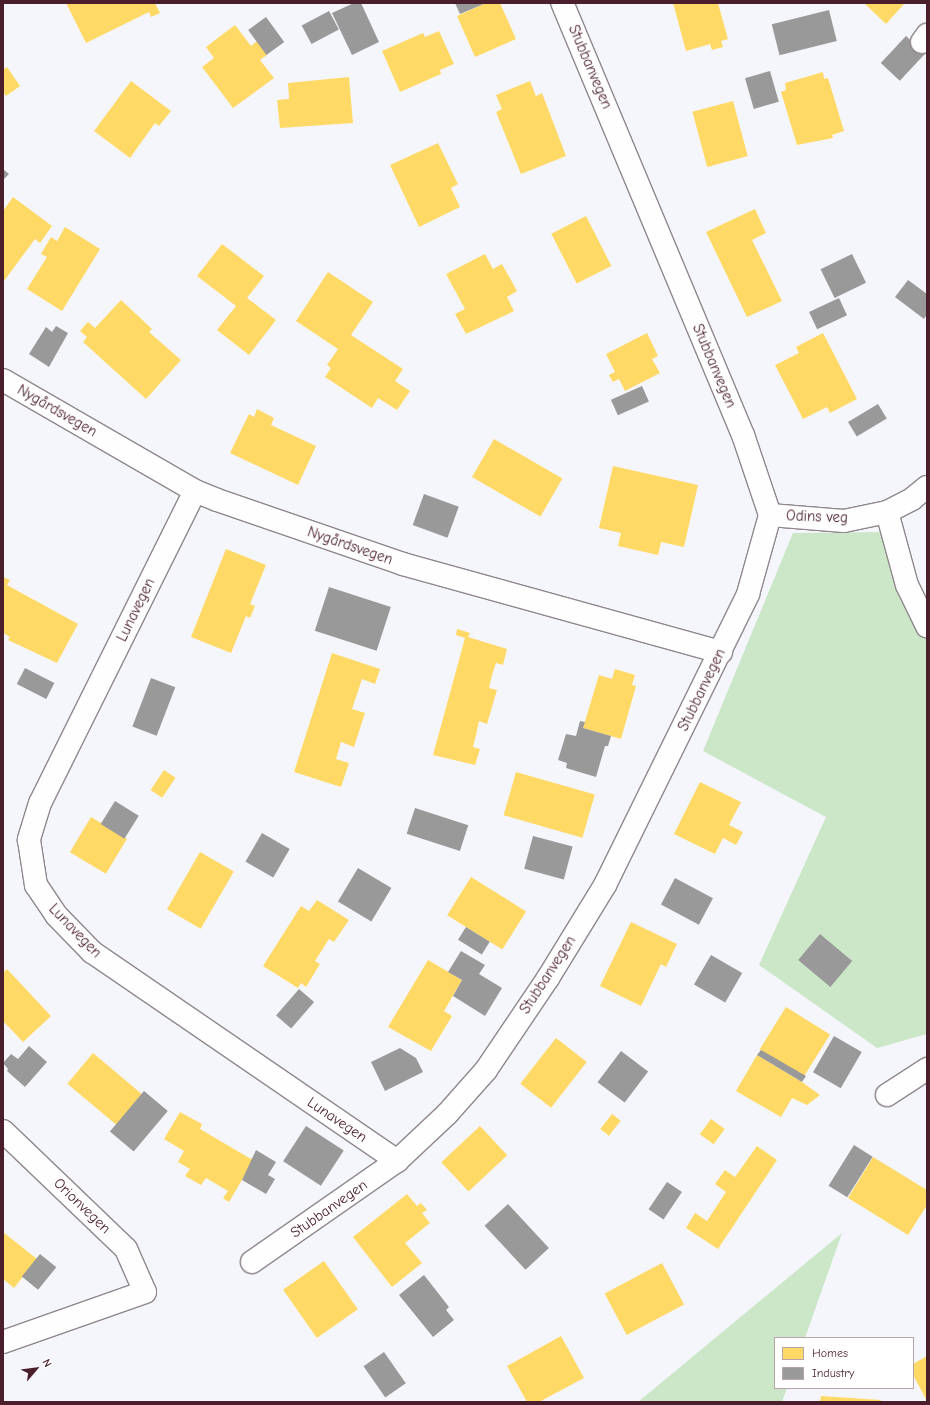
<!DOCTYPE html>
<meta charset="utf-8">
<style>
body{margin:0}
#map{position:relative;width:930px;height:1405px;overflow:hidden;background:#f5f6fc;font-family:"Comic Neue",sans-serif}
div>[style]{position:absolute}
[style*='--x']{left:calc(var(--x)*1px);top:calc(var(--y)*1px);width:calc(var(--w)*1px);rotate:calc(var(--a)*1deg)}
.green>*{inset:0;background:#cbe7c7}
.homes>*{inset:0;background:#ffd966;transform-origin:0 0}
.industry>*{inset:0;background:#999;transform-origin:0 0}
.roads{filter:drop-shadow(1px 0 #8f878c) drop-shadow(-1px 0 #8f878c) drop-shadow(0 1px #8f878c) drop-shadow(0 -1px #8f878c)}
.minor>*{height:22px;margin:-11px;padding:0 11px;transform-origin:11px;border-radius:11px;background:#fefeff}
span{translate:-50% -50%;white-space:nowrap;text-align:center;line-height:1.15;-webkit-text-stroke:4px #fff;paint-order:stroke}
.street-label{font-size:15px;color:#4a1f2b}
.frame{position:absolute;inset:0;border:4px solid #4a1f2b;pointer-events:none}
.legend{position:absolute;left:774px;top:1337px;width:140px;height:52px;box-sizing:border-box;background:#fff;border:1px solid #b7a5aa;margin:0;padding:5px 7px;list-style:none;font-size:12px;color:#4a1f2b}
.legend li{display:flex;align-items:center;gap:8px;height:20px}
.legend b{width:20px;border:1px solid #b7a5aa}
.north{position:absolute;left:16px;top:1349px;width:40px;height:40px;-webkit-text-stroke:3px #fff;paint-order:stroke;rotate:62deg;font-size:11px;font-weight:700;line-height:16px;text-align:center;color:#4a1f2b}
.north::after{content:'';display:block;margin:auto;width:14px;height:18px;background:#4a1f2b;clip-path:polygon(50% 0,100% 100%,50% 72%,0 100%)}
</style>
<div id="map">
<div class="green">
<div style="clip-path:polygon(888px 532px,927px 634px,927px 1034px,877px 1048px,759px 965px,826px 817px,703px 751px,793px 533px)"></div>
<div style="clip-path:polygon(842px 1233px,805px 1338px,775px 1338px,775px 1388px,787px 1388px,782px 1402px,638px 1402px)"></div>
</div>
<div class="homes">
<div style="clip-path:polygon(66px 3px,155px 3px,160px 13px,151px 17px,149px 12px,86px 43px)"></div>
<div style="clip-path:polygon(486px 3px,500px 3px,516px 39px,475px 57px,457px 16px)"></div>
<div style="clip-path:polygon(673px 3px,718px 3px,728px 39px,721px 41px,723px 47px,712px 50px,710px 44px,686px 51px)"></div>
<div style="clip-path:polygon(864px 3px,905px 3px,886px 24px)"></div>
<div style="clip-path:polygon(235px 25px,251px 46px,257px 41px,267px 55px,260px 60px,274px 78px,233px 108px,202px 67px,214px 58px,206px 47px)"></div>
<div style="clip-path:polygon(439px 31px,454px 64px,440px 70px,441px 74px,400px 92px,382px 51px,423px 33px,425px 37px)"></div>
<div style="clip-path:polygon(7px 67px,20px 86px,6px 96px,3px 92px,3px 70px)"></div>
<div style="clip-path:polygon(823px 72px,824px 79px,828px 78px,844px 131px,832px 135px,833px 138px,797px 145px,781px 92px,786px 90px,785px 83px)"></div>
<div style="clip-path:polygon(349px 77px,353px 123px,280px 128px,277px 100px,289px 99px,288px 83px)"></div>
<div style="clip-path:polygon(131px 81px,171px 111px,159px 126px,155px 123px,130px 158px,94px 131px)"></div>
<div style="clip-path:polygon(530px 81px,536px 96px,542px 93px,566px 156px,521px 174px,496px 112px,502px 109px,496px 95px)"></div>
<div style="left:733px;top:101px;width:57px;height:42px;rotate:75deg"></div>
<div style="clip-path:polygon(438px 143px,458px 184px,451px 188px,460px 207px,419px 227px,390px 165px)"></div>
<div style="clip-path:polygon(13px 197px,52px 226px,40px 243px,35px 239px,4px 281px,3px 211px)"></div>
<div style="clip-path:polygon(755px 209px,766px 233px,752px 240px,782px 301px,747px 317px,706px 232px)"></div>
<div style="left:586px;top:216px;width:56px;height:39px;rotate:63deg"></div>
<div style="clip-path:polygon(65px 227px,100px 249px,62px 311px,27px 289px,47px 257px,41px 254px,51px 237px,57px 241px)"></div>
<div style="clip-path:polygon(222px 244px,264px 276px,247px 298px,276px 320px,249px 355px,217px 330px,236px 306px,197px 276px)"></div>
<div style="clip-path:polygon(485px 254px,493px 269px,502px 264px,517px 291px,507px 297px,514px 311px,466px 334px,455px 314px,465px 309px,446px 274px)"></div>
<div style="clip-path:polygon(328px 272px,373px 302px,351px 335px,403px 369px,395px 381px,410px 391px,397px 410px,378px 398px,372px 408px,325px 377px,331px 368px,327px 365px,338px 349px,296px 321px)"></div>
<div style="clip-path:polygon(121px 300px,152px 329px,149px 332px,181px 360px,146px 399px,83px 342px,87px 337px,80px 331px,88px 322px,95px 328px)"></div>
<div style="clip-path:polygon(647px 333px,658px 356px,652px 359px,660px 373px,625px 391px,619px 379px,613px 382px,609px 375px,615px 372px,606px 354px)"></div>
<div style="clip-path:polygon(823px 333px,857px 399px,830px 413px,827px 407px,803px 419px,775px 365px,799px 353px,796px 347px)"></div>
<div style="clip-path:polygon(257px 409px,274px 418px,271px 425px,316px 446px,298px 485px,230px 453px,249px 414px,254px 417px)"></div>
<div style="left:494px;top:439px;width:79px;height:44px;rotate:30deg"></div>
<div style="clip-path:polygon(613px 466px,698px 485px,684px 547px,661px 542px,658px 555px,618px 546px,621px 533px,599px 528px)"></div>
<div style="clip-path:polygon(226px 549px,266px 565px,250px 604px,255px 606px,250px 618px,246px 616px,231px 653px,191px 637px)"></div>
<div style="clip-path:polygon(3px 577px,10px 580px,7px 585px,78px 624px,57px 663px,8px 640px,10px 637px,3px 633px)"></div>
<div style="clip-path:polygon(457px 629px,470px 633px,468px 637px,507px 649px,503px 665px,496px 663px,492px 675px,489px 688px,497px 690px,487px 724px,479px 721px,476px 735px,473px 747px,480px 749px,475px 765px,433px 755px,465px 638px,456px 635px)"></div>
<div style="clip-path:polygon(332px 653px,380px 669px,375px 684px,362px 679px,352px 709px,365px 713px,354px 747px,341px 742px,336px 759px,349px 763px,341px 787px,294px 772px)"></div>
<div style="clip-path:polygon(615px 669px,635px 675px,632px 685px,636px 686px,621px 739px,583px 728px,599px 675px,612px 679px)"></div>
<div style="left:164px;top:770px;width:14px;height:24px;rotate:34deg"></div>
<div style="left:516px;top:772px;width:82px;height:45px;rotate:16deg"></div>
<div style="clip-path:polygon(700px 782px,741px 802px,729px 825px,743px 832px,736px 845px,723px 838px,715px 854px,674px 834px)"></div>
<div style="left:91px;top:817px;width:42px;height:41px;rotate:31deg"></div>
<div style="left:200px;top:852px;width:39px;height:66px;rotate:30deg"></div>
<div style="left:471px;top:877px;width:65px;height:45px;rotate:32deg"></div>
<div style="clip-path:polygon(317px 900px,349px 920px,334px 942px,329px 939px,315px 961px,320px 964px,306px 987px,301px 983px,298px 988px,263px 966px,301px 906px,309px 911px)"></div>
<div style="clip-path:polygon(631px 922px,677px 944px,666px 967px,661px 964px,641px 1006px,600px 986px)"></div>
<div style="clip-path:polygon(428px 960px,462px 980px,444px 1011px,452px 1016px,431px 1051px,388px 1027px)"></div>
<div style="clip-path:polygon(7px 969px,51px 1016px,23px 1042px,3px 1021px,3px 973px)"></div>
<div style="left:786px;top:1007px;width:52px;height:50px;rotate:32deg"></div>
<div style="left:556px;top:1038px;width:39px;height:58px;rotate:38deg"></div>
<div style="left:93px;top:1053px;width:64px;height:40px;rotate:40deg"></div>
<div style="clip-path:polygon(757px 1055px,802px 1082px,820px 1095px,807px 1105px,792px 1098px,781px 1117px,736px 1091px)"></div>
<div style="clip-path:polygon(180px 1112px,202px 1124px,200px 1129px,251px 1159px,252px 1157px,253px 1161px,229px 1202px,223px 1198px,228px 1191px,206px 1178px,201px 1185px,185px 1176px,190px 1169px,178px 1162px,184px 1151px,164px 1139px)"></div>
<div style="left:612px;top:1114px;width:11px;height:19px;rotate:38deg"></div>
<div style="left:711px;top:1119px;width:17px;height:19px;rotate:36deg"></div>
<div style="left:480px;top:1126px;width:40px;height:53px;rotate:47deg"></div>
<div style="clip-path:polygon(757px 1146px,777px 1160px,718px 1249px,686px 1228px,695px 1213px,707px 1221px,726px 1192px,715px 1184px,725px 1170px,735px 1177px)"></div>
<div style="clip-path:polygon(873px 1157px,927px 1190px,927px 1205px,908px 1235px,848px 1198px)"></div>
<div style="clip-path:polygon(407px 1194px,417px 1206px,421px 1203px,427px 1210px,422px 1213px,430px 1223px,405px 1243px,422px 1263px,392px 1287px,353px 1237px)"></div>
<div style="clip-path:polygon(3px 1232px,37px 1259px,14px 1288px,3px 1279px)"></div>
<div style="left:324px;top:1261px;width:59px;height:50px;rotate:55deg"></div>
<div style="left:662px;top:1263px;width:47px;height:65px;rotate:62deg"></div>
<div style="clip-path:polygon(561px 1336px,584px 1378px,539px 1402px,527px 1402px,507px 1366px)"></div>
<div style="clip-path:polygon(927px 1356px,927px 1401px,913px 1375px,913px 1364px)"></div>
<div style="clip-path:polygon(821px 1396px,881px 1400px,880px 1402px,820px 1402px)"></div>
</div>
<div class="industry">
<div style="clip-path:polygon(354px 3px,361px 3px,379px 42px,352px 55px,332px 13px)"></div>
<div style="clip-path:polygon(455px 3px,486px 3px,460px 14px)"></div>
<div style="left:829px;top:10px;width:32px;height:59px;rotate:76deg"></div>
<div style="left:329px;top:11px;width:21px;height:31px;rotate:62deg"></div>
<div style="left:266px;top:17px;width:31px;height:22px;rotate:54deg"></div>
<div style="left:906px;top:36px;width:26px;height:37px;rotate:43deg"></div>
<div style="left:770px;top:71px;width:32px;height:26px;rotate:74deg"></div>
<div style="clip-path:polygon(3px 169px,9px 174px,3px 180px)"></div>
<div style="left:852px;top:254px;width:32px;height:35px;rotate:64deg"></div>
<div style="clip-path:polygon(908px 280px,927px 294px,927px 314px,924px 319px,895px 297px)"></div>
<div style="left:839px;top:298px;width:19px;height:33px;rotate:65deg"></div>
<div style="clip-path:polygon(56px 326px,68px 333px,49px 367px,29px 354px,46px 327px,52px 332px)"></div>
<div style="left:642px;top:386px;width:17px;height:34px;rotate:66deg"></div>
<div style="left:878px;top:404px;width:17px;height:35px;rotate:59deg"></div>
<div style="left:424px;top:494px;width:37px;height:33px;rotate:20deg"></div>
<div style="left:329px;top:587px;width:65px;height:46px;rotate:18deg"></div>
<div style="left:25px;top:668px;width:33px;height:18px;rotate:27deg"></div>
<div style="left:151px;top:678px;width:26px;height:52px;rotate:21deg"></div>
<div style="clip-path:polygon(580px 721px,585px 722px,583px 728px,611px 736px,608px 746px,605px 746px,596px 777px,566px 768px,567px 763px,558px 760px,566px 734px,576px 736px)"></div>
<div style="left:115px;top:801px;width:28px;height:27px;rotate:32deg"></div>
<div style="left:415px;top:808px;width:56px;height:27px;rotate:18deg"></div>
<div style="left:262px;top:833px;width:32px;height:33px;rotate:30deg"></div>
<div style="left:533px;top:836px;width:41px;height:34px;rotate:15deg"></div>
<div style="left:358px;top:868px;width:39px;height:39px;rotate:31deg"></div>
<div style="left:675px;top:878px;width:43px;height:30px;rotate:28deg"></div>
<div style="left:466px;top:927px;width:28px;height:15px;rotate:32deg"></div>
<div style="left:820px;top:934px;width:42px;height:34px;rotate:40deg"></div>
<div style="clip-path:polygon(461px 951px,485px 965px,479px 974px,502px 988px,485px 1016px,453px 996px,462px 980px,448px 972px)"></div>
<div style="left:711px;top:955px;width:36px;height:34px;rotate:30deg"></div>
<div style="left:299px;top:989px;width:20px;height:35px;rotate:41deg"></div>
<div style="left:834px;top:1036px;width:32px;height:42px;rotate:30deg"></div>
<div style="clip-path:polygon(29px 1046px,47px 1062px,25px 1087px,7px 1071px,8px 1069px,3px 1063px,11px 1054px,18px 1059px)"></div>
<div style="clip-path:polygon(400px 1048px,416px 1058px,423px 1072px,385px 1091px,371px 1062px)"></div>
<div style="clip-path:polygon(761px 1050px,806px 1076px,802px 1082px,757px 1055px)"></div>
<div style="left:621px;top:1051px;width:34px;height:39px;rotate:37deg"></div>
<div style="left:144px;top:1091px;width:31px;height:53px;rotate:40deg"></div>
<div style="left:306px;top:1126px;width:45px;height:42px;rotate:33deg"></div>
<div style="left:854px;top:1145px;width:22px;height:48px;rotate:32deg"></div>
<div style="clip-path:polygon(256px 1150px,276px 1162px,268px 1175px,275px 1179px,266px 1194px,242px 1180px)"></div>
<div style="left:667px;top:1182px;width:18px;height:33px;rotate:34deg"></div>
<div style="left:508px;top:1204px;width:60px;height:32px;rotate:47deg"></div>
<div style="left:40px;top:1254px;width:21px;height:29px;rotate:39deg"></div>
<div style="clip-path:polygon(424px 1275px,449px 1307px,446px 1310px,454px 1320px,433px 1337px,399px 1295px)"></div>
<div style="left:384px;top:1352px;width:38px;height:25px;rotate:55deg"></div>
</div>
<div class="roads">
<div class="minor">
<div style="--x:922;--y:42;--w:9;--a:-54"></div>
<div style="--x:3;--y:380;--w:222;--a:30"></div>
<div style="--x:195;--y:491;--w:24;--a:22"></div>
<div style="--x:217;--y:500;--w:197;--a:19"></div>
<div style="--x:403;--y:564;--w:330;--a:15.5"></div>
<div style="--x:195;--y:491;--w:348;--a:116.4"></div>
<div style="--x:40;--y:803;--w:39;--a:107"></div>
<div style="--x:29;--y:840;--w:46;--a:81.2"></div>
<div style="--x:36;--y:885;--w:36;--a:56"></div>
<div style="--x:56;--y:915;--w:52;--a:45.8"></div>
<div style="--x:92;--y:952;--w:370;--a:34.4"></div>
<div style="--x:887;--y:512;--w:76;--a:74.7"></div>
<div style="--x:907;--y:585;--w:46;--a:64"></div>
<div style="--x:770;--y:515;--w:74;--a:4.6"></div>
<div style="--x:844;--y:521;--w:44;--a:-11.8"></div>
<div style="--x:887;--y:512;--w:28;--a:-27"></div>
<div style="--x:912;--y:499;--w:19;--a:-39"></div>
<div style="--x:887;--y:1095;--w:48;--a:-33"></div>
<div style="--x:3;--y:1131;--w:170;--a:43.8"></div>
<div style="--x:126;--y:1249;--w:47;--a:66.2"></div>
<div style="--x:145;--y:1292;--w:151;--a:160.6"></div>
<div style="--x:252;--y:1262;--w:177;--a:-34.9"></div>
<div style="--x:397;--y:1161;--w:69;--a:-43.2"></div>
<div style="--x:447;--y:1114;--w:59;--a:-48.4"></div>
<div style="--x:486;--y:1070;--w:111;--a:-56"></div>
<div style="--x:548;--y:978;--w:109;--a:-58.5"></div>
<div style="--x:605;--y:885;--w:324;--a:-63.8"></div>
<div style="--x:748;--y:594;--w:82;--a:-74.4"></div>
<div style="--x:770;--y:515;--w:84;--a:-108.6"></div>
<div style="--x:743;--y:435;--w:468;--a:-112.7"></div>
</div>
</div>
<div class="street-label">
<span style="left:590px;top:67px;rotate:67deg">Stubbanvegen</span>
<span style="left:714px;top:366px;rotate:67deg">Stubbanvegen</span>
<span style="left:57px;top:411px;rotate:30deg">Nygårdsvegen</span>
<span style="left:817px;top:517px;rotate:2deg">Odins veg</span>
<span style="left:350px;top:546px;rotate:19deg">Nygårdsvegen</span>
<span style="left:136px;top:610px;rotate:-64deg">Lunavegen</span>
<span style="left:702px;top:690px;rotate:-64deg">Stubbanvegen</span>
<span style="left:75px;top:931px;rotate:46deg">Lunavegen</span>
<span style="left:548px;top:975px;rotate:-57deg">Stubbanvegen</span>
<span style="left:337px;top:1120px;rotate:34deg">Lunavegen</span>
<span style="left:82px;top:1206px;rotate:44deg">Orionvegen</span>
<span style="left:329px;top:1209px;rotate:-35deg">Stubbanvegen</span>
</div>
<div class="frame"></div>
<ul class="legend">
<li><b style="height:11px;background:#ffd966"></b>Homes</li>
<li><b style="height:11px;background:#999"></b>Industry</li>
</ul>
<div class="north">N</div>
</div>
